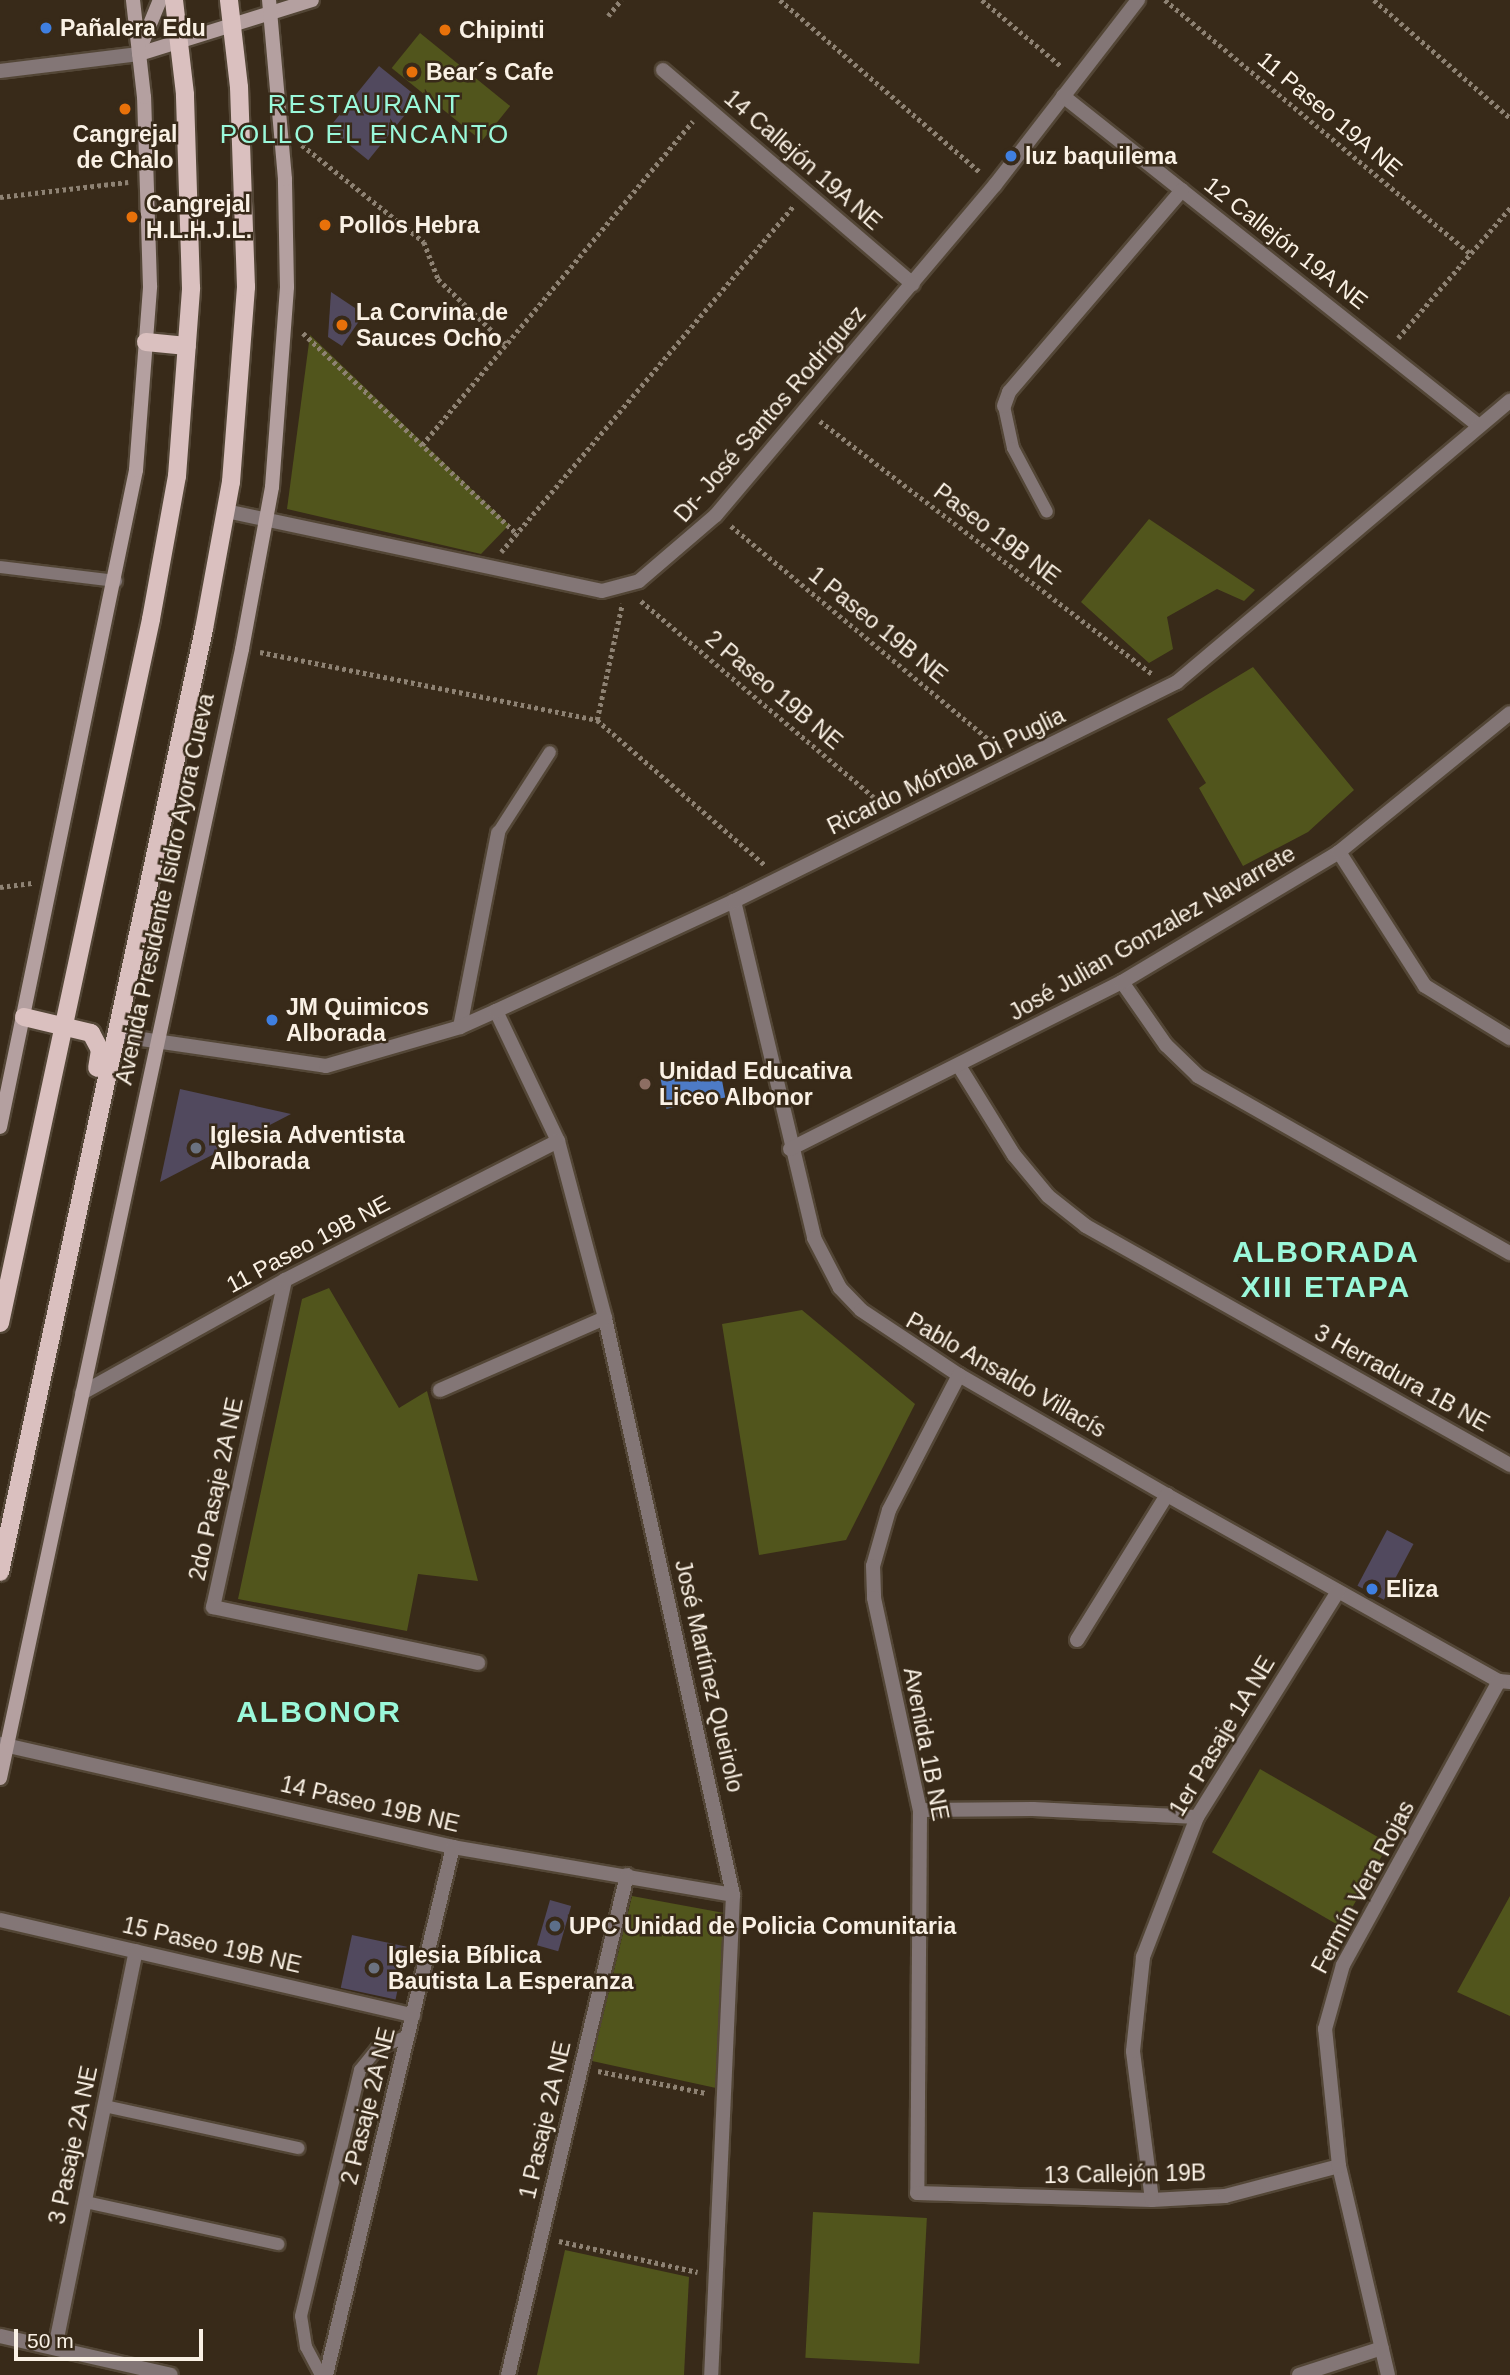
<!DOCTYPE html>
<meta charset="utf-8">
<style>
body{margin:0}
#map{position:relative;width:1510px;height:2375px;overflow:hidden;background:#382a19;font-family:Helvetica,sans-serif}
div>[style]{position:absolute}
[style*='--x']{left:calc(var(--x)*1px);top:calc(var(--y)*1px);width:calc(var(--w)*1px);rotate:calc(var(--a)*1deg)}
.green>*{inset:0;background:#51551c;transform-origin:0 0}
.water>*{inset:0;background:#4d7bc6;transform-origin:0 0}
.building>*{inset:0;background:#51495e;transform-origin:0 0}
.path>*{height:4.5px;margin-top:-2.25px;transform-origin:0;background:repeating-linear-gradient(90deg,#8e8273 0 3.5px,transparent 0 7px)}
.roads{filter:drop-shadow(2px 0 #534636) drop-shadow(-2px 0 #534636) drop-shadow(0 2px #534636) drop-shadow(0 -2px #534636)}
.service>*{height:12px;margin:-6px;padding:0 6px;transform-origin:6px;border-radius:6px;background:#837676}
.minor>*{height:14px;margin:-7px;padding:0 7px;transform-origin:7px;border-radius:7px;background:#837676}
.tertiary>*{height:14px;margin:-7px;padding:0 7px;transform-origin:7px;border-radius:7px;background:#837676}
.secondary>*{height:14px;margin:-7px;padding:0 7px;transform-origin:7px;border-radius:7px;background:#b4a0a0}
.primary>*{height:18px;margin:-9px;padding:0 9px;transform-origin:9px;border-radius:9px;background:#dac0bf}
.dots>*{width:19px;height:19px;translate:-50% -50%;box-sizing:border-box;border:4px solid #382a19;border-radius:50%}
span{translate:-50% -50%;white-space:nowrap;text-align:center;line-height:1.15;-webkit-text-stroke:5px #382a19;paint-order:stroke}
.poi-label{font-size:23px;color:#faf1e5;font-weight:700}
.left{translate:0 -50%;text-align:left}
.street-label{font-size:23px;color:#faf1e5}
.quarter-label{font-size:26px;color:#9af8da;letter-spacing:2px}
.district-label{font-size:30px;color:#9af8da;font-weight:700;letter-spacing:2px}
.scale{position:absolute;left:14px;top:2329px;width:189px;height:32px;box-sizing:border-box;border:4px solid #faf1e5;border-top:0;padding-left:9px;font-size:21px;line-height:24px;white-space:nowrap;color:#faf1e5;-webkit-text-stroke:5px #382a19;paint-order:stroke}
</style>
<div id="map">
<div class="green">
<div style="left:420px;top:33px;width:116px;height:45px;rotate:39deg"></div>
<div style="clip-path:polygon(310px 335px,509px 525px,481px 554px,287px 509px)"></div>
<div style="clip-path:polygon(1149px 519px,1255px 590px,1244px 601px,1217px 589px,1167px 617px,1173px 649px,1149px 663px,1081px 602px)"></div>
<div style="clip-path:polygon(1253px 667px,1354px 790px,1308px 832px,1243px 866px,1199px 788px,1206px 783px,1167px 719px)"></div>
<div style="clip-path:polygon(329px 1288px,399px 1408px,427px 1391px,478px 1581px,418px 1574px,407px 1631px,238px 1599px,302px 1299px)"></div>
<div style="clip-path:polygon(802px 1310px,915px 1404px,846px 1540px,759px 1555px,722px 1324px)"></div>
<div style="left:1260px;top:1769px;width:149px;height:96px;rotate:30deg"></div>
<div style="clip-path:polygon(632px 1896px,724px 1913px,716px 2088px,592px 2061px)"></div>
<div style="clip-path:polygon(1510px 1896px,1510px 2016px,1457px 1992px)"></div>
<div style="left:813px;top:2212px;width:114px;height:146px;rotate:3deg"></div>
<div style="clip-path:polygon(565px 2250px,689px 2277px,684px 2375px,537px 2375px)"></div>
</div>
<div class="water">
<div style="left:719px;top:1065px;width:33px;height:60px;rotate:79deg"></div>
</div>
<div class="building">
<div style="left:379px;top:66px;width:51px;height:80px;rotate:39deg"></div>
<div style="clip-path:polygon(331px 292px,364px 314px,342px 346px,328px 337px)"></div>
<div style="clip-path:polygon(180px 1089px,291px 1114px,160px 1182px)"></div>
<div style="left:1387px;top:1530px;width:30px;height:63px;rotate:28deg"></div>
<div style="left:550px;top:1900px;width:22px;height:47px;rotate:16deg"></div>
<div style="left:352px;top:1935px;width:56px;height:54px;rotate:12deg"></div>
</div>
<div class="path">
<div style="--x:780;--y:0;--w:265;--a:40.7"></div>
<div style="--x:982;--y:0;--w:104;--a:39.9"></div>
<div style="--x:1165;--y:0;--w:398;--a:39.7"></div>
<div style="--x:1374;--y:0;--w:180;--a:40.9"></div>
<div style="--x:608;--y:16;--w:21;--a:-51"></div>
<div style="--x:302;--y:145;--w:156;--a:38.5"></div>
<div style="--x:424;--y:242;--w:40;--a:69"></div>
<div style="--x:438;--y:279;--w:93;--a:43.7"></div>
<div style="--x:0;--y:197;--w:129;--a:-6.7"></div>
<div style="--x:303;--y:333;--w:295;--a:43.2"></div>
<div style="--x:1398;--y:338;--w:172;--a:-49.3"></div>
<div style="--x:820;--y:421;--w:419;--a:37.3"></div>
<div style="--x:422;--y:445;--w:422;--a:-50.1"></div>
<div style="--x:731;--y:526;--w:352;--a:39.6"></div>
<div style="--x:501;--y:552;--w:453;--a:-49.8"></div>
<div style="--x:641;--y:601;--w:320;--a:40.1"></div>
<div style="--x:260;--y:652;--w:344;--a:11.4"></div>
<div style="--x:597;--y:720;--w:222;--a:40.8"></div>
<div style="--x:597;--y:720;--w:119;--a:-77.8"></div>
<div style="--x:0;--y:887;--w:32;--a:-7"></div>
<div style="--x:598;--y:2071;--w:110;--a:11.5"></div>
<div style="--x:559;--y:2241;--w:142;--a:12.6"></div>
</div>
<div class="roads">
<div class="service">
<div style="--x:1004;--y:406;--w:43;--a:77.9"></div>
<div style="--x:1013;--y:448;--w:72;--a:62"></div>
<div style="--x:0;--y:567;--w:117;--a:6.9"></div>
<div style="--x:498;--y:833;--w:96;--a:-57.3"></div>
<div style="--x:104;--y:2106;--w:199;--a:12.2"></div>
<div style="--x:85;--y:2202;--w:198;--a:12.3"></div>
<div style="--x:321;--y:2375;--w:32;--a:-118"></div>
<div style="--x:306;--y:2347;--w:31;--a:-99"></div>
<div style="--x:301;--y:2316;--w:253;--a:-76.5"></div>
<div style="--x:360;--y:2070;--w:27;--a:-51"></div>
<div style="--x:377;--y:2049;--w:34;--a:-23"></div>
</div>
<div class="minor">
<div style="--x:663;--y:70;--w:329;--a:40.6"></div>
<div style="--x:1063;--y:96;--w:531;--a:38.42"></div>
<div style="--x:1004;--y:406;--w:15;--a:-70"></div>
<div style="--x:1009;--y:392;--w:266;--a:-49.4"></div>
<div style="--x:226;--y:511;--w:384;--a:12"></div>
<div style="--x:602;--y:591;--w:38;--a:-15"></div>
<div style="--x:639;--y:581;--w:101;--a:-40.6"></div>
<div style="--x:716;--y:515;--w:432;--a:-49.8"></div>
<div style="--x:995;--y:185;--w:234;--a:-52.3"></div>
<div style="--x:1339;--y:852;--w:159;--a:57.3"></div>
<div style="--x:1425;--y:986;--w:100;--a:31.5"></div>
<div style="--x:734;--y:901;--w:346;--a:76.6"></div>
<div style="--x:814;--y:1238;--w:56;--a:62.5"></div>
<div style="--x:840;--y:1288;--w:30;--a:46"></div>
<div style="--x:861;--y:1310;--w:118;--a:33.6"></div>
<div style="--x:959;--y:1375;--w:240;--a:30"></div>
<div style="--x:1167;--y:1495;--w:381;--a:29.3"></div>
<div style="--x:1499;--y:1681;--w:11;--a:5"></div>
<div style="--x:1122;--y:982;--w:77;--a:55.1"></div>
<div style="--x:1166;--y:1045;--w:45;--a:44.1"></div>
<div style="--x:1198;--y:1076;--w:359;--a:29.6"></div>
<div style="--x:496;--y:1011;--w:144;--a:64.5"></div>
<div style="--x:558;--y:1141;--w:183;--a:75.1"></div>
<div style="--x:605;--y:1318;--w:591;--a:77.49"></div>
<div style="--x:733;--y:1895;--w:481;--a:92.6"></div>
<div style="--x:460;--y:1027;--w:198;--a:-78.9"></div>
<div style="--x:114;--y:1035;--w:214;--a:8.3"></div>
<div style="--x:326;--y:1066;--w:140;--a:-16.2"></div>
<div style="--x:460;--y:1027;--w:39;--a:-24"></div>
<div style="--x:496;--y:1011;--w:262;--a:-24.8"></div>
<div style="--x:734;--y:901;--w:494;--a:-26.3"></div>
<div style="--x:1177;--y:682;--w:436;--a:-40.2"></div>
<div style="--x:959;--y:1066;--w:105;--a:58.3"></div>
<div style="--x:1014;--y:1155;--w:53;--a:50.3"></div>
<div style="--x:1048;--y:1196;--w:48;--a:38.3"></div>
<div style="--x:1086;--y:1226;--w:487;--a:29.4"></div>
<div style="--x:790;--y:1149;--w:372;--a:-26.7"></div>
<div style="--x:1122;--y:982;--w:253;--a:-30.9"></div>
<div style="--x:1339;--y:852;--w:220;--a:-39.1"></div>
<div style="--x:285;--y:1280;--w:335;--a:102.4"></div>
<div style="--x:213;--y:1607;--w:271;--a:11.9"></div>
<div style="--x:959;--y:1375;--w:152;--a:117.4"></div>
<div style="--x:889;--y:1510;--w:58;--a:105.9"></div>
<div style="--x:873;--y:1566;--w:32;--a:88"></div>
<div style="--x:874;--y:1598;--w:217;--a:77.8"></div>
<div style="--x:920;--y:1810;--w:383;--a:90.4"></div>
<div style="--x:917;--y:2193;--w:235;--a:1.7"></div>
<div style="--x:1152;--y:2200;--w:73;--a:-3.1"></div>
<div style="--x:1225;--y:2196;--w:118;--a:-14.7"></div>
<div style="--x:440;--y:1390;--w:180;--a:-23.6"></div>
<div style="--x:82;--y:1393;--w:232;--a:-29.1"></div>
<div style="--x:285;--y:1280;--w:306;--a:-27"></div>
<div style="--x:1077;--y:1640;--w:171;--a:-58.2"></div>
<div style="--x:0;--y:1744;--w:465;--a:12.8"></div>
<div style="--x:453;--y:1847;--w:284;--a:9.7"></div>
<div style="--x:920;--y:1810;--w:113;--a:-0.5"></div>
<div style="--x:1033;--y:1809;--w:164;--a:2.8"></div>
<div style="--x:0;--y:1920;--w:424;--a:13"></div>
<div style="--x:1152;--y:2200;--w:150;--a:-97.3"></div>
<div style="--x:1133;--y:2051;--w:95;--a:-83.9"></div>
<div style="--x:1143;--y:1957;--w:150;--a:-68.9"></div>
<div style="--x:1197;--y:1817;--w:266;--a:-58"></div>
<div style="--x:0;--y:2336;--w:175;--a:12.8"></div>
<div style="--x:55;--y:2348;--w:405;--a:-78.5"></div>
<div style="--x:326;--y:2375;--w:543;--a:-76.48"></div>
<div style="--x:508;--y:2375;--w:514;--a:-76.61"></div>
<div style="--x:1299;--y:2375;--w:87;--a:-18"></div>
<div style="--x:1388;--y:2375;--w:215;--a:-103.2"></div>
<div style="--x:1339;--y:2166;--w:138;--a:-95.8"></div>
<div style="--x:1325;--y:2029;--w:66;--a:-74.3"></div>
<div style="--x:1343;--y:1965;--w:324;--a:-61.2"></div>
</div>
<div class="tertiary">
<div style="--x:0;--y:71;--w:140;--a:-7"></div>
</div>
<div class="secondary">
<div style="--x:141;--y:46;--w:50;--a:-67.6"></div>
<div style="--x:139;--y:54;--w:181;--a:-17.3"></div>
<div style="--x:0;--y:1127;--w:671;--a:-78.3"></div>
<div style="--x:136;--y:470;--w:185;--a:-85.6"></div>
<div style="--x:150;--y:286;--w:189;--a:-91.8"></div>
<div style="--x:144;--y:97;--w:98;--a:-96.5"></div>
<div style="--x:0;--y:1778;--w:1155;--a:-77.9"></div>
<div style="--x:242;--y:649;--w:165;--a:-79.5"></div>
<div style="--x:272;--y:487;--w:201;--a:-85.7"></div>
<div style="--x:287;--y:287;--w:108;--a:-91.1"></div>
<div style="--x:285;--y:179;--w:180;--a:-95.1"></div>
</div>
<div class="primary">
<div style="--x:146;--y:342;--w:41;--a:5.6"></div>
<div style="--x:24;--y:1017;--w:69;--a:13.4"></div>
<div style="--x:91;--y:1033;--w:19;--a:62"></div>
<div style="--x:100;--y:1050;--w:18;--a:99"></div>
<div style="--x:0;--y:1323;--w:720;--a:-77.89"></div>
<div style="--x:151;--y:619;--w:145;--a:-79.7"></div>
<div style="--x:177;--y:476;--w:189;--a:-85.7"></div>
<div style="--x:191;--y:288;--w:194;--a:-91.8"></div>
<div style="--x:185;--y:94;--w:95;--a:-96.7"></div>
<div style="--x:0;--y:1572;--w:965;--a:-77.79"></div>
<div style="--x:204;--y:629;--w:149;--a:-79.6"></div>
<div style="--x:231;--y:482;--w:196;--a:-85.6"></div>
<div style="--x:246;--y:287;--w:200;--a:-92"></div>
<div style="--x:239;--y:87;--w:88;--a:-96.6"></div>
</div>
</div>
<div class="dots">
<div style="left:46px;top:28px;background:#3f7fe0"></div>
<div style="left:445px;top:30px;background:#e8710a"></div>
<div style="left:412px;top:72px;background:#e8710a"></div>
<div style="left:125px;top:109px;background:#e8710a"></div>
<div style="left:1011px;top:156px;background:#3f7fe0"></div>
<div style="left:132px;top:217px;background:#e8710a"></div>
<div style="left:325px;top:225px;background:#e8710a"></div>
<div style="left:342px;top:325px;background:#e8710a"></div>
<div style="left:272px;top:1020px;background:#3f7fe0"></div>
<div style="left:645px;top:1084px;background:#8d6e63"></div>
<div style="left:196px;top:1148px;background:#6b7280"></div>
<div style="left:1372px;top:1589px;background:#3f7fe0"></div>
<div style="left:555px;top:1926px;background:#5c6f8a"></div>
<div style="left:374px;top:1968px;background:#6b7280"></div>
</div>
<div class="poi-label">
<span class="left" style="left:60px;top:28px">Pañalera Edu</span>
<span class="left" style="left:459px;top:30px">Chipinti</span>
<span class="left" style="left:426px;top:72px">Bear´s Cafe</span>
<span style="left:125px;top:147px">Cangrejal<br>de Chalo</span>
<span class="left" style="left:1025px;top:156px">luz baquilema</span>
<span class="left" style="left:146px;top:217px">Cangrejal<br>H.L.H.J.L.</span>
<span class="left" style="left:339px;top:225px">Pollos Hebra</span>
<span class="left" style="left:356px;top:325px">La Corvina de<br>Sauces Ocho</span>
<span class="left" style="left:286px;top:1020px">JM Quimicos<br>Alborada</span>
<span class="left" style="left:659px;top:1084px">Unidad Educativa<br>Liceo Albonor</span>
<span class="left" style="left:210px;top:1148px">Iglesia Adventista<br>Alborada</span>
<span class="left" style="left:1386px;top:1589px">Eliza</span>
<span class="left" style="left:569px;top:1926px">UPC Unidad de Policia Comunitaria</span>
<span class="left" style="left:388px;top:1968px">Iglesia Bíblica<br>Bautista La Esperanza</span>
</div>
<div class="street-label">
<span style="left:1330px;top:114px;rotate:40deg">11 Paseo 19A NE</span>
<span style="left:803px;top:160px;rotate:41deg">14 Callejón 19A NE</span>
<span style="left:1286px;top:243px;rotate:38deg">12 Callejón 19A NE</span>
<span style="left:770px;top:414px;rotate:-49deg">Dr- José Santos Rodríguez</span>
<span style="left:997px;top:534px;rotate:37deg">Paseo 19B NE</span>
<span style="left:878px;top:625px;rotate:39deg">1 Paseo 19B NE</span>
<span style="left:774px;top:690px;rotate:40deg">2 Paseo 19B NE</span>
<span style="left:946px;top:771px;rotate:-26deg">Ricardo Mórtola Di Puglia</span>
<span style="left:165px;top:889px;rotate:-78deg">Avenida Presidente Isidro Ayora Cueva</span>
<span style="left:1152px;top:933px;rotate:-30deg">José Julian Gonzalez Navarrete</span>
<span style="left:308px;top:1244px;rotate:-28deg">11 Paseo 19B NE</span>
<span style="left:1006px;top:1375px;rotate:30deg">Pablo Ansaldo Villacís</span>
<span style="left:1402px;top:1378px;rotate:29deg">3 Herradura 1B NE</span>
<span style="left:216px;top:1489px;rotate:-78deg">2do Pasaje 2A NE</span>
<span style="left:709px;top:1676px;rotate:77deg">José Martínez Queirolo</span>
<span style="left:1222px;top:1736px;rotate:-59deg">1er Pasaje 1A NE</span>
<span style="left:926px;top:1744px;rotate:79deg">Avenida 1B NE</span>
<span style="left:370px;top:1804px;rotate:13deg">14 Paseo 19B NE</span>
<span style="left:1363px;top:1887px;rotate:-62deg">Fermín Vera Rojas</span>
<span style="left:212px;top:1945px;rotate:13deg">15 Paseo 19B NE</span>
<span style="left:368px;top:2106px;rotate:-76deg">2 Pasaje 2A NE</span>
<span style="left:545px;top:2120px;rotate:-77deg">1 Pasaje 2A NE</span>
<span style="left:73px;top:2145px;rotate:-78deg">3 Pasaje 2A NE</span>
<span style="left:1125px;top:2174px;rotate:-1deg">13 Callejón 19B</span>
</div>
<div class="quarter-label">
<span style="left:365px;top:120px">RESTAURANT<br>POLLO EL ENCANTO</span>
</div>
<div class="district-label">
<span style="left:1326px;top:1269px">ALBORADA<br>XIII ETAPA</span>
<span style="left:319px;top:1712px">ALBONOR</span>
</div>
<div class="scale">50 m</div>
</div>
